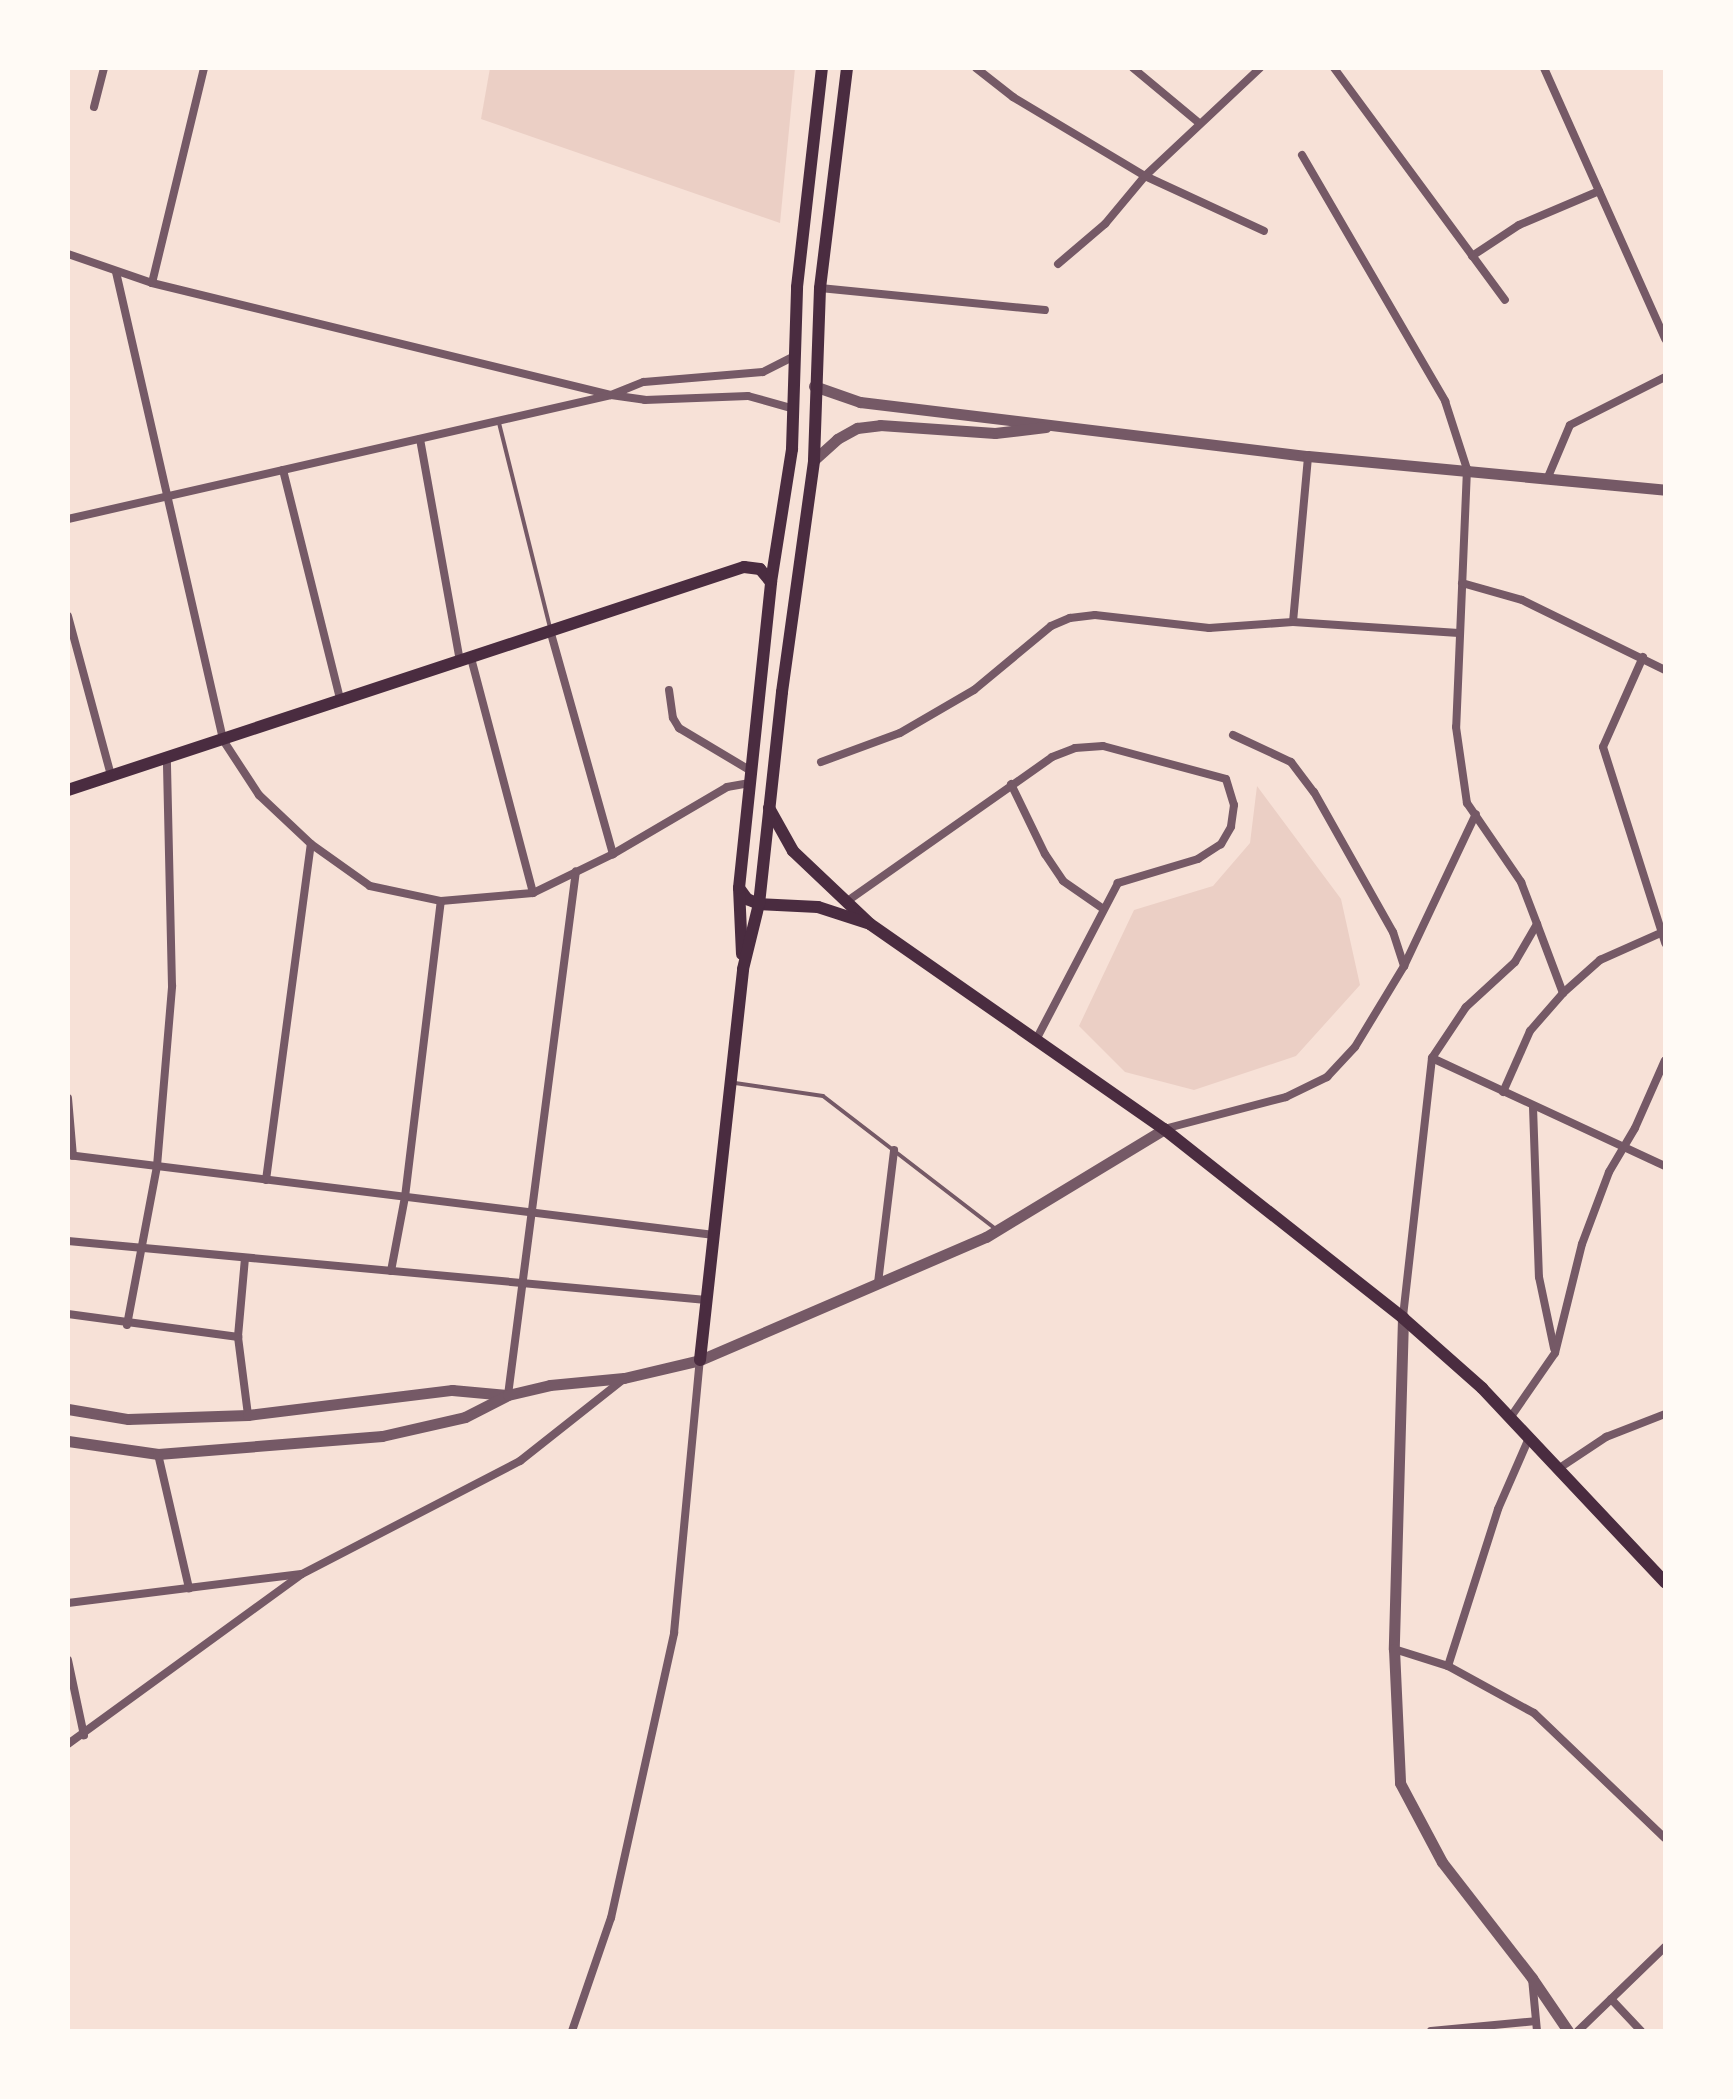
<!DOCTYPE html>
<style>
body{margin:0}
#map{position:relative;width:1733px;height:2099px;overflow:hidden;background:#f7e1d7;font-family:Arial,sans-serif}
div>[style]{position:absolute}
[style*='--x']{left:calc(var(--x)*1px);top:calc(var(--y)*1px);width:calc(var(--w)*1px);rotate:calc(var(--a)*1deg)}
.green>*{inset:0;background:#ebcfc5}
.service>*{height:4px;margin:-2px;padding:0 2px;transform-origin:2px;border-radius:2px;background:#755966}
.minor>*{height:8px;margin:-4px;padding:0 4px;transform-origin:4px;border-radius:4px;background:#755966}
.tertiary>*{height:11px;margin:-5.5px;padding:0 5.5px;transform-origin:5.5px;border-radius:5.5px;background:#755966}
.secondary>*{height:12px;margin:-6px;padding:0 6px;transform-origin:6px;border-radius:6px;background:#4a2c40}
span{translate:-50% -50%;white-space:nowrap;text-align:center;line-height:1.15;-webkit-text-stroke:8px #fffaf5;paint-order:stroke}
.frame{position:absolute;inset:0;border:70px solid #fffaf5;pointer-events:none}
</style>
<div id="map">
<div class="green">
<div style="clip-path:polygon(490px 68px,795px 68px,780px 223px,481px 119px)"></div>
<div style="clip-path:polygon(1257px 786px,1341px 899px,1360px 985px,1296px 1056px,1194px 1090px,1125px 1072px,1079px 1026px,1134px 910px,1213px 886px,1250px 843px)"></div>
</div>
<div class="service">
<div style="--x:499;--y:423;--w:211;--a:76"></div>
<div style="--x:735;--y:1083;--w:89;--a:8.4"></div>
<div style="--x:823;--y:1096;--w:218;--a:37.6"></div>
</div>
<div class="minor">
<div style="--x:976;--y:68;--w:47;--a:38.1"></div>
<div style="--x:1013;--y:97;--w:154;--a:30.9"></div>
<div style="--x:1145;--y:176;--w:131;--a:24.8"></div>
<div style="--x:1133;--y:68;--w:86;--a:39.8"></div>
<div style="--x:1334;--y:68;--w:288;--a:53.6"></div>
<div style="--x:1544;--y:68;--w:297;--a:65.9"></div>
<div style="--x:94;--y:107;--w:40;--a:-75.6"></div>
<div style="--x:1302;--y:155;--w:285;--a:59.8"></div>
<div style="--x:1445;--y:401;--w:71;--a:72.1"></div>
<div style="--x:1467;--y:469;--w:258;--a:92.4"></div>
<div style="--x:1456;--y:727;--w:77;--a:81.8"></div>
<div style="--x:1467;--y:803;--w:96;--a:55.6"></div>
<div style="--x:1521;--y:882;--w:45;--a:69.1"></div>
<div style="--x:1537;--y:924;--w:44;--a:120.1"></div>
<div style="--x:1515;--y:962;--w:67;--a:137.4"></div>
<div style="--x:1466;--y:1007;--w:61;--a:123.7"></div>
<div style="--x:1432;--y:1058;--w:262;--a:96.4"></div>
<div style="--x:68;--y:254;--w:89;--a:19"></div>
<div style="--x:152;--y:283;--w:472;--a:13.7"></div>
<div style="--x:611;--y:395;--w:34;--a:8"></div>
<div style="--x:645;--y:400;--w:103;--a:-2.2"></div>
<div style="--x:748;--y:396;--w:45;--a:15.6"></div>
<div style="--x:1472;--y:256;--w:56;--a:-33.4"></div>
<div style="--x:1519;--y:225;--w:87;--a:-23"></div>
<div style="--x:1058;--y:264;--w:62;--a:-40.4"></div>
<div style="--x:1105;--y:224;--w:62;--a:-50.2"></div>
<div style="--x:1145;--y:176;--w:158;--a:-43.2"></div>
<div style="--x:116;--y:272;--w:480;--a:77.1"></div>
<div style="--x:223;--y:740;--w:66;--a:56.8"></div>
<div style="--x:259;--y:795;--w:71;--a:43.3"></div>
<div style="--x:311;--y:844;--w:72;--a:35.4"></div>
<div style="--x:370;--y:886;--w:73;--a:11.9"></div>
<div style="--x:441;--y:901;--w:92;--a:-5"></div>
<div style="--x:533;--y:893;--w:89;--a:-26"></div>
<div style="--x:613;--y:854;--w:132;--a:-30.4"></div>
<div style="--x:727;--y:787;--w:23;--a:-10"></div>
<div style="--x:152;--y:283;--w:221;--a:-76.4"></div>
<div style="--x:820;--y:288;--w:226;--a:5.6"></div>
<div style="--x:420;--y:439;--w:227;--a:79.8"></div>
<div style="--x:283;--y:470;--w:239;--a:76"></div>
<div style="--x:1548;--y:477;--w:56;--a:-67.1"></div>
<div style="--x:1570;--y:425;--w:106;--a:-26.8"></div>
<div style="--x:68;--y:519;--w:557;--a:-12.86"></div>
<div style="--x:611;--y:395;--w:35;--a:-22"></div>
<div style="--x:644;--y:382;--w:119;--a:-4.8"></div>
<div style="--x:763;--y:372;--w:34;--a:-27"></div>
<div style="--x:1462;--y:583;--w:62;--a:15.8"></div>
<div style="--x:1522;--y:600;--w:159;--a:26.1"></div>
<div style="--x:68;--y:616;--w:165;--a:74.9"></div>
<div style="--x:1293;--y:622;--w:167;--a:-84.8"></div>
<div style="--x:550;--y:630;--w:233;--a:74.3"></div>
<div style="--x:1643;--y:657;--w:98;--a:114"></div>
<div style="--x:1603;--y:747;--w:206;--a:72.4"></div>
<div style="--x:471;--y:658;--w:243;--a:75.2"></div>
<div style="--x:669;--y:690;--w:28;--a:82"></div>
<div style="--x:673;--y:718;--w:12;--a:59"></div>
<div style="--x:679;--y:728;--w:84;--a:30.8"></div>
<div style="--x:1233;--y:735;--w:64;--a:25"></div>
<div style="--x:1291;--y:762;--w:38;--a:53"></div>
<div style="--x:1314;--y:792;--w:161;--a:60.6"></div>
<div style="--x:1393;--y:932;--w:36;--a:72"></div>
<div style="--x:821;--y:762;--w:84;--a:-20.2"></div>
<div style="--x:900;--y:733;--w:86;--a:-30.2"></div>
<div style="--x:974;--y:690;--w:100;--a:-39.7"></div>
<div style="--x:1051;--y:626;--w:21;--a:-23"></div>
<div style="--x:1070;--y:618;--w:25;--a:-7"></div>
<div style="--x:1095;--y:615;--w:115;--a:6.5"></div>
<div style="--x:1209;--y:628;--w:84;--a:-4.1"></div>
<div style="--x:1293;--y:622;--w:166;--a:3.8"></div>
<div style="--x:1011;--y:784;--w:78;--a:64.1"></div>
<div style="--x:1045;--y:854;--w:32;--a:56"></div>
<div style="--x:1063;--y:881;--w:47;--a:34.7"></div>
<div style="--x:846;--y:902;--w:252;--a:-35.1"></div>
<div style="--x:1052;--y:757;--w:25;--a:-21"></div>
<div style="--x:1075;--y:748;--w:28;--a:-4"></div>
<div style="--x:1103;--y:746;--w:127;--a:15"></div>
<div style="--x:1226;--y:779;--w:27;--a:73"></div>
<div style="--x:1234;--y:805;--w:22;--a:98"></div>
<div style="--x:1231;--y:827;--w:20;--a:120"></div>
<div style="--x:1221;--y:844;--w:27;--a:147"></div>
<div style="--x:1198;--y:859;--w:84;--a:163.3"></div>
<div style="--x:1118;--y:883;--w:177;--a:117.6"></div>
<div style="--x:1537;--y:924;--w:74;--a:69.4"></div>
<div style="--x:1432;--y:1058;--w:257;--a:24.9"></div>
<div style="--x:1503;--y:1092;--w:67;--a:-66.1"></div>
<div style="--x:1530;--y:1031;--w:50;--a:-49"></div>
<div style="--x:1563;--y:993;--w:50;--a:-41.7"></div>
<div style="--x:1600;--y:960;--w:71;--a:-24"></div>
<div style="--x:68;--y:1098;--w:58;--a:85.1"></div>
<div style="--x:1533;--y:1107;--w:170;--a:88"></div>
<div style="--x:1539;--y:1277;--w:73;--a:78.1"></div>
<div style="--x:1164;--y:1129;--w:126;--a:-14.7"></div>
<div style="--x:1286;--y:1097;--w:46;--a:-26"></div>
<div style="--x:1327;--y:1077;--w:41;--a:-47"></div>
<div style="--x:1355;--y:1047;--w:95;--a:-58.8"></div>
<div style="--x:1404;--y:966;--w:168;--a:-64.7"></div>
<div style="--x:68;--y:1155;--w:651;--a:7.06"></div>
<div style="--x:266;--y:1180;--w:339;--a:-82.4"></div>
<div style="--x:68;--y:1241;--w:641;--a:5.28"></div>
<div style="--x:245;--y:1258;--w:79;--a:95.1"></div>
<div style="--x:238;--y:1337;--w:79;--a:82.7"></div>
<div style="--x:391;--y:1271;--w:75;--a:-79.3"></div>
<div style="--x:405;--y:1197;--w:298;--a:-83.1"></div>
<div style="--x:878;--y:1283;--w:134;--a:-83.1"></div>
<div style="--x:68;--y:1314;--w:172;--a:7.7"></div>
<div style="--x:127;--y:1325;--w:162;--a:-79.3"></div>
<div style="--x:157;--y:1166;--w:181;--a:-85.2"></div>
<div style="--x:172;--y:986;--w:229;--a:-91.3"></div>
<div style="--x:508;--y:1395;--w:528;--a:-82.61"></div>
<div style="--x:1510;--y:1418;--w:79;--a:-55.3"></div>
<div style="--x:1555;--y:1353;--w:112;--a:-76.1"></div>
<div style="--x:1582;--y:1244;--w:77;--a:-69.4"></div>
<div style="--x:1609;--y:1172;--w:51;--a:-59.4"></div>
<div style="--x:1635;--y:1128;--w:74;--a:-66.2"></div>
<div style="--x:158;--y:1454;--w:138;--a:77"></div>
<div style="--x:1558;--y:1469;--w:58;--a:-33.7"></div>
<div style="--x:1606;--y:1437;--w:63;--a:-21.3"></div>
<div style="--x:68;--y:1603;--w:235;--a:-7.1"></div>
<div style="--x:1394;--y:1649;--w:57;--a:17.5"></div>
<div style="--x:1448;--y:1666;--w:98;--a:28.7"></div>
<div style="--x:1534;--y:1713;--w:181;--a:43.7"></div>
<div style="--x:68;--y:1660;--w:77;--a:78"></div>
<div style="--x:1448;--y:1666;--w:165;--a:-72.3"></div>
<div style="--x:1498;--y:1509;--w:77;--a:-66.4"></div>
<div style="--x:68;--y:1744;--w:289;--a:-36"></div>
<div style="--x:302;--y:1574;--w:246;--a:-27.4"></div>
<div style="--x:520;--y:1461;--w:132;--a:-38.3"></div>
<div style="--x:1532;--y:1978;--w:53;--a:84.6"></div>
<div style="--x:1611;--y:1999;--w:44;--a:46.8"></div>
<div style="--x:572;--y:2031;--w:120;--a:-71"></div>
<div style="--x:611;--y:1918;--w:292;--a:-77.5"></div>
<div style="--x:674;--y:1633;--w:274;--a:-84.6"></div>
<div style="--x:1431;--y:2031;--w:105;--a:-5.4"></div>
<div style="--x:1578;--y:2031;--w:121;--a:-44"></div>
</div>
<div class="tertiary">
<div style="--x:814;--y:386;--w:49;--a:19.2"></div>
<div style="--x:860;--y:402;--w:451;--a:6.9"></div>
<div style="--x:1308;--y:456;--w:359;--a:5.4"></div>
<div style="--x:814;--y:460;--w:31;--a:-42"></div>
<div style="--x:837;--y:439;--w:23;--a:-29"></div>
<div style="--x:857;--y:428;--w:23;--a:-7"></div>
<div style="--x:880;--y:425;--w:115;--a:4"></div>
<div style="--x:995;--y:433;--w:51;--a:-6.7"></div>
<div style="--x:1403;--y:1318;--w:331;--a:91.6"></div>
<div style="--x:1394;--y:1649;--w:134;--a:87.4"></div>
<div style="--x:1400;--y:1783;--w:89;--a:62"></div>
<div style="--x:1442;--y:1862;--w:147;--a:52.2"></div>
<div style="--x:1532;--y:1978;--w:64;--a:55.8"></div>
<div style="--x:68;--y:1409;--w:61;--a:9.5"></div>
<div style="--x:128;--y:1419;--w:120;--a:-1.9"></div>
<div style="--x:248;--y:1415;--w:206;--a:-7"></div>
<div style="--x:452;--y:1390;--w:55;--a:5.2"></div>
<div style="--x:68;--y:1441;--w:91;--a:8.2"></div>
<div style="--x:158;--y:1454;--w:225;--a:-4.6"></div>
<div style="--x:382;--y:1436;--w:85;--a:-12.9"></div>
<div style="--x:465;--y:1417;--w:48;--a:-27.1"></div>
<div style="--x:508;--y:1395;--w:43;--a:-13.4"></div>
<div style="--x:550;--y:1385;--w:74;--a:-5.4"></div>
<div style="--x:624;--y:1378;--w:78;--a:-13.3"></div>
<div style="--x:700;--y:1360;--w:311;--a:-23.3"></div>
<div style="--x:986;--y:1237;--w:208;--a:-31.2"></div>
</div>
<div class="secondary">
<div style="--x:68;--y:790;--w:712;--a:-18.26"></div>
<div style="--x:744;--y:567;--w:16;--a:7"></div>
<div style="--x:760;--y:569;--w:17;--a:50"></div>
<div style="--x:769;--y:808;--w:49;--a:60.8"></div>
<div style="--x:793;--y:851;--w:106;--a:43.5"></div>
<div style="--x:870;--y:924;--w:358;--a:34.9"></div>
<div style="--x:1164;--y:1129;--w:305;--a:38.3"></div>
<div style="--x:1403;--y:1318;--w:106;--a:41.5"></div>
<div style="--x:1482;--y:1388;--w:267;--a:46.7"></div>
<div style="--x:739;--y:888;--w:14;--a:54"></div>
<div style="--x:747;--y:899;--w:13;--a:23"></div>
<div style="--x:759;--y:904;--w:59;--a:2.9"></div>
<div style="--x:818;--y:907;--w:52;--a:18.1"></div>
<div style="--x:742;--y:954;--w:66;--a:-92.6"></div>
<div style="--x:739;--y:888;--w:308;--a:-84"></div>
<div style="--x:771;--y:582;--w:135;--a:-81"></div>
<div style="--x:792;--y:449;--w:162;--a:-88.2"></div>
<div style="--x:797;--y:287;--w:220;--a:-83.5"></div>
<div style="--x:700;--y:1360;--w:393;--a:-83.7"></div>
<div style="--x:743;--y:969;--w:67;--a:-76.2"></div>
<div style="--x:759;--y:904;--w:213;--a:-83.8"></div>
<div style="--x:782;--y:692;--w:234;--a:-82.1"></div>
<div style="--x:814;--y:460;--w:172;--a:-88"></div>
<div style="--x:820;--y:288;--w:222;--a:-83"></div>
</div>
<div class="frame"></div>
</div>
